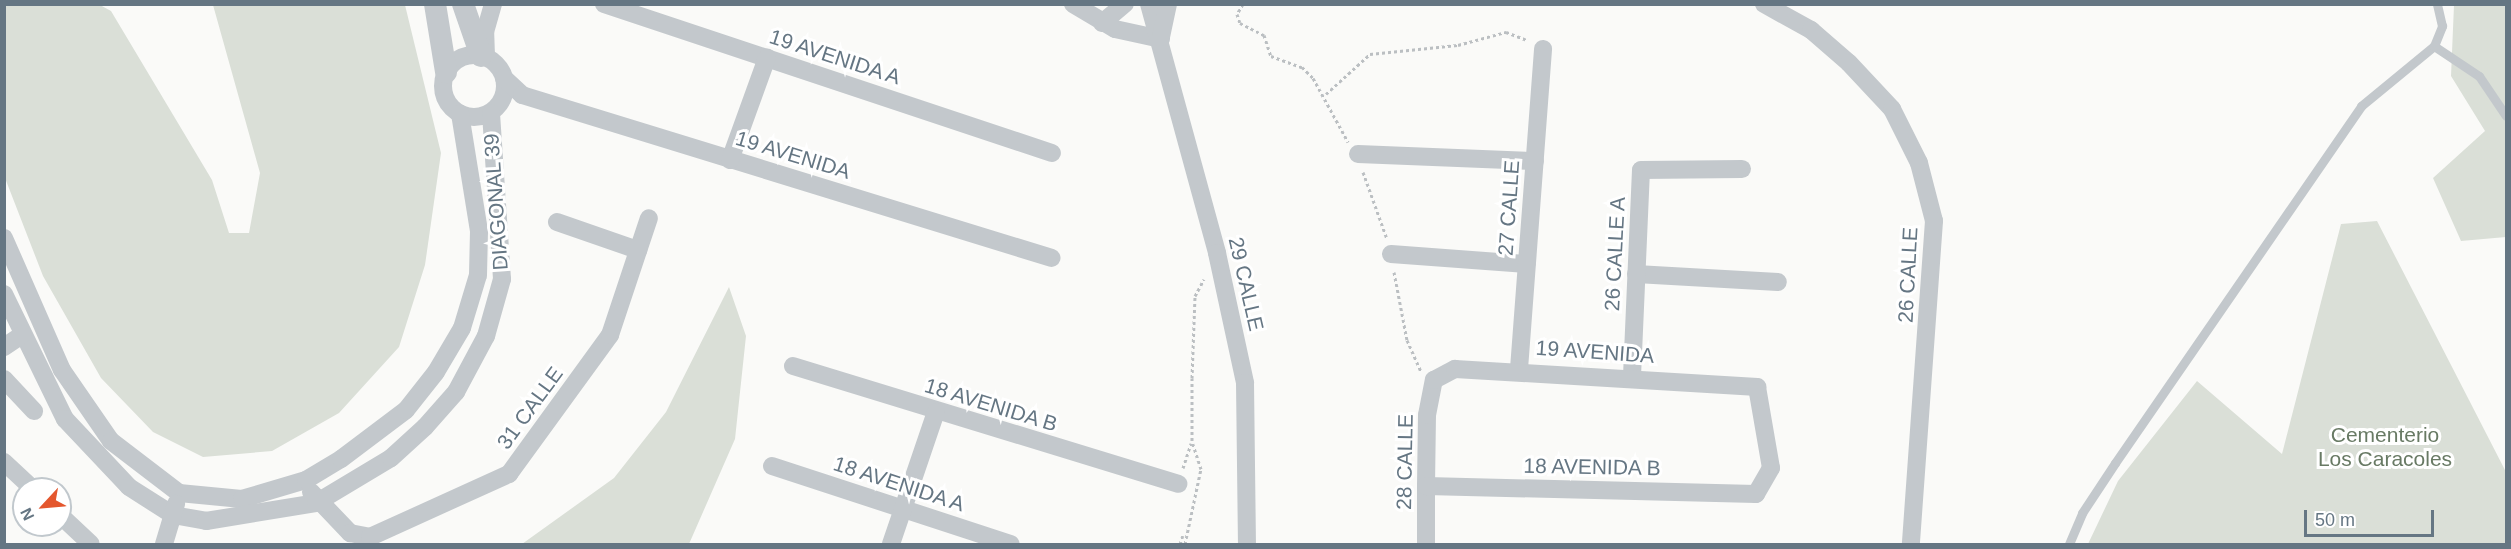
<!DOCTYPE html>
<style>
body{margin:0}
#map{position:relative;width:2511px;height:549px;overflow:hidden;background:#fafaf8;font-family:Arial,sans-serif}
div>[style]{position:absolute}
[style*='--x']{left:calc(var(--x)*1px);top:calc(var(--y)*1px);width:calc(var(--w)*1px);rotate:calc(var(--a)*1deg)}
.green>*{inset:0;background:#dadfd7}
.path>*{height:3px;margin-top:-1.5px;transform-origin:0;background:repeating-linear-gradient(90deg,#bbbfc2 0 3px,transparent 0 6px)}
.service>*{height:9px;margin:-4.5px;padding:0 4.5px;transform-origin:4.5px;border-radius:4.5px;background:#c3c8cc}
.minor>*{height:18px;margin:-9px;padding:0 9px;transform-origin:9px;border-radius:9px;background:#c3c8cc}
.minor>.ring{margin:-9px;padding:0;box-sizing:content-box;background:none;border:18px solid #c3c8cc;border-radius:50%}
.tertiary>*{height:22px;margin:-11px;padding:0 11px;transform-origin:11px;border-radius:11px;background:#c3c8cc}
span{translate:-50% -50%;white-space:nowrap;text-align:center;line-height:1.15;-webkit-text-stroke:6px #fff;paint-order:stroke}
.street-label{font-size:21px;color:#657683}
.park-label{font-size:21px;color:#687a64}
.frame{position:absolute;inset:0;border:6px solid #657683;pointer-events:none}
.north{position:absolute;left:12px;top:477px;width:60px;height:60px;box-sizing:border-box;background:#fff;border:2px solid #c1c8cd;border-radius:50%;rotate:244deg;font-size:16px;font-weight:700;line-height:24px;text-align:center;color:#657683}
.north::after{content:'';display:block;margin:auto;width:21px;height:27px;background:#e4572e;clip-path:polygon(50% 0,100% 100%,50% 72%,0 100%)}
.scale{position:absolute;left:2304px;top:510px;width:130px;height:27px;box-sizing:border-box;border:3px solid #657683;border-top:0;padding-left:8px;font-size:18px;line-height:21px;white-space:nowrap;color:#657683;-webkit-text-stroke:4px #fff;paint-order:stroke}
</style>
<div id="map">
<div class="green">
<div style="clip-path:polygon(5px 4px,100px 5px,111px 11px,212px 180px,229px 233px,249px 233px,260px 173px,213px 5px,405px 5px,441px 153px,425px 265px,399px 347px,339px 413px,272px 451px,203px 457px,153px 432px,101px 378px,43px 276px,5px 178px)"></div>
<div style="clip-path:polygon(2454px 5px,2506px 5px,2506px 237px,2461px 241px,2433px 178px,2485px 131px,2451px 76px)"></div>
<div style="clip-path:polygon(2377px 221px,2506px 472px,2506px 544px,2088px 544px,2118px 481px,2197px 381px,2282px 454px,2341px 224px)"></div>
<div style="clip-path:polygon(729px 287px,746px 336px,735px 439px,689px 544px,522px 544px,614px 478px,666px 412px)"></div>
</div>
<div class="path">
<div style="--x:1243;--y:4;--w:12;--a:121"></div>
<div style="--x:1237;--y:14;--w:9;--a:72"></div>
<div style="--x:1240;--y:23;--w:27;--a:27"></div>
<div style="--x:1264;--y:35;--w:22;--a:72"></div>
<div style="--x:1271;--y:56;--w:33;--a:20"></div>
<div style="--x:1302;--y:67;--w:16;--a:45"></div>
<div style="--x:1313;--y:78;--w:73;--a:61.3"></div>
<div style="--x:1326;--y:94;--w:59;--a:-42.3"></div>
<div style="--x:1370;--y:54;--w:88;--a:-5.8"></div>
<div style="--x:1458;--y:45;--w:50;--a:-15.2"></div>
<div style="--x:1506;--y:32;--w:22;--a:21"></div>
<div style="--x:1363;--y:172;--w:71;--a:70.3"></div>
<div style="--x:1394;--y:272;--w:69;--a:79.2"></div>
<div style="--x:1407;--y:340;--w:34;--a:66"></div>
<div style="--x:1183;--y:468;--w:26;--a:-72"></div>
<div style="--x:1180;--y:544;--w:9;--a:-72"></div>
<div style="--x:1185;--y:544;--w:77;--a:-78"></div>
<div style="--x:1201;--y:469;--w:29;--a:-108"></div>
<div style="--x:1192;--y:441;--w:63;--a:-90"></div>
<div style="--x:1192;--y:378;--w:82;--a:-87.9"></div>
<div style="--x:1195;--y:296;--w:19;--a:-62"></div>
</div>
<div class="service">
<div style="--x:2434;--y:46;--w:54;--a:33.7"></div>
<div style="--x:2479;--y:76;--w:48;--a:56"></div>
<div style="--x:2069;--y:544;--w:34;--a:-67"></div>
<div style="--x:2082;--y:513;--w:60;--a:-56.6"></div>
<div style="--x:2115;--y:463;--w:434;--a:-55.4"></div>
<div style="--x:2361;--y:106;--w:94;--a:-39.4"></div>
<div style="--x:2434;--y:46;--w:22;--a:-68"></div>
<div style="--x:2442;--y:26;--w:23;--a:-103"></div>
</div>
<div class="minor">
<div style="--x:604;--y:4;--w:472;--a:18.4"></div>
<div style="--x:1073;--y:4;--w:49;--a:30.8"></div>
<div style="--x:1115;--y:29;--w:47;--a:12.3"></div>
<div style="--x:1149;--y:4;--w:258;--a:74.7"></div>
<div style="--x:1217;--y:253;--w:133;--a:77.8"></div>
<div style="--x:1245;--y:383;--w:161;--a:89.3"></div>
<div style="--x:1764;--y:4;--w:54;--a:29"></div>
<div style="--x:1811;--y:30;--w:50;--a:41"></div>
<div style="--x:1849;--y:63;--w:63;--a:46.9"></div>
<div style="--x:1892;--y:109;--w:60;--a:63.4"></div>
<div style="--x:1919;--y:163;--w:60;--a:75.5"></div>
<div style="--x:1934;--y:221;--w:324;--a:94.1"></div>
<div style="--x:1102;--y:23;--w:30;--a:-40"></div>
<div style="--x:1161;--y:37;--w:34;--a:-78"></div>
<div class="ring" style="left:443px;top:55px;width:44px;height:44px"></div>
<div style="--x:486;--y:56;--w:24;--a:-92"></div>
<div style="--x:485;--y:32;--w:29;--a:-74"></div>
<div style="--x:504;--y:78;--w:25;--a:43"></div>
<div style="--x:522;--y:95;--w:554;--a:17.1"></div>
<div style="--x:1358;--y:154;--w:177;--a:2.3"></div>
<div style="--x:730;--y:160;--w:109;--a:-70.1"></div>
<div style="--x:557;--y:222;--w:86;--a:19.1"></div>
<div style="--x:4;--y:238;--w:144;--a:66.3"></div>
<div style="--x:62;--y:370;--w:86;--a:55.4"></div>
<div style="--x:111;--y:441;--w:86;--a:37.4"></div>
<div style="--x:179;--y:493;--w:63;--a:5.4"></div>
<div style="--x:242;--y:499;--w:67;--a:-16.5"></div>
<div style="--x:306;--y:480;--w:41;--a:-31"></div>
<div style="--x:341;--y:459;--w:81;--a:-37"></div>
<div style="--x:406;--y:410;--w:48;--a:-51.7"></div>
<div style="--x:436;--y:372;--w:51;--a:-59.4"></div>
<div style="--x:462;--y:328;--w:55;--a:-73.2"></div>
<div style="--x:478;--y:275;--w:44;--a:-88.7"></div>
<div style="--x:479;--y:231;--w:119;--a:-99.2"></div>
<div style="--x:1391;--y:254;--w:136;--a:4.2"></div>
<div style="--x:1636;--y:274;--w:142;--a:3.2"></div>
<div style="--x:4;--y:294;--w:139;--a:64"></div>
<div style="--x:65;--y:419;--w:93;--a:46.7"></div>
<div style="--x:129;--y:487;--w:52;--a:32.5"></div>
<div style="--x:173;--y:515;--w:34;--a:10"></div>
<div style="--x:206;--y:521;--w:111;--a:-9.3"></div>
<div style="--x:316;--y:503;--w:87;--a:-31"></div>
<div style="--x:391;--y:458;--w:46;--a:-42.4"></div>
<div style="--x:425;--y:427;--w:47;--a:-48.5"></div>
<div style="--x:456;--y:392;--w:64;--a:-61.8"></div>
<div style="--x:486;--y:336;--w:59;--a:-74.3"></div>
<div style="--x:502;--y:279;--w:166;--a:-93.8"></div>
<div style="--x:4;--y:347;--w:22;--a:-34"></div>
<div style="--x:793;--y:366;--w:403;--a:17"></div>
<div style="--x:1519;--y:369;--w:321;--a:-85.7"></div>
<div style="--x:1632;--y:376;--w:206;--a:-87.5"></div>
<div style="--x:1641;--y:170;--w:101;--a:-0.6"></div>
<div style="--x:4;--y:379;--w:44;--a:46.8"></div>
<div style="--x:4;--y:462;--w:40;--a:43"></div>
<div style="--x:772;--y:466;--w:251;--a:18.1"></div>
<div style="--x:311;--y:492;--w:57;--a:46.4"></div>
<div style="--x:350;--y:533;--w:20;--a:11"></div>
<div style="--x:370;--y:537;--w:153;--a:-24.4"></div>
<div style="--x:509;--y:474;--w:172;--a:-54"></div>
<div style="--x:610;--y:335;--w:123;--a:-71.6"></div>
<div style="--x:60;--y:515;--w:42;--a:43.1"></div>
<div style="--x:164;--y:544;--w:42;--a:-73.3"></div>
<div style="--x:891;--y:544;--w:139;--a:-71.2"></div>
<div style="--x:1426;--y:544;--w:58;--a:-90"></div>
<div style="--x:1426;--y:486;--w:71;--a:-89.2"></div>
<div style="--x:1427;--y:415;--w:36;--a:-79"></div>
<div style="--x:1434;--y:380;--w:24;--a:-28"></div>
<div style="--x:1455;--y:369;--w:303;--a:3.4"></div>
<div style="--x:1757;--y:387;--w:82;--a:80.2"></div>
<div style="--x:1771;--y:468;--w:30;--a:120"></div>
<div style="--x:1756;--y:494;--w:330;--a:-178.6"></div>
</div>
<div class="tertiary">
<div style="--x:435;--y:4;--w:69;--a:80.8"></div>
<div style="--x:463;--y:4;--w:55;--a:70.9"></div>
</div>
<div class="street-label">
<span style="left:835px;top:57px;rotate:18deg">19 AVENIDA A</span>
<span style="left:793px;top:155px;rotate:17deg">19 AVENIDA</span>
<span style="left:496px;top:202px;rotate:-94deg">DIAGONAL 39</span>
<span style="left:1509px;top:208px;rotate:-86deg">27 CALLE</span>
<span style="left:1615px;top:254px;rotate:-87deg">26 CALLE A</span>
<span style="left:1908px;top:275px;rotate:-87deg">26 CALLE</span>
<span style="left:1246px;top:284px;rotate:77deg">29 CALLE</span>
<span style="left:1595px;top:352px;rotate:4deg">19 AVENIDA</span>
<span style="left:991px;top:405px;rotate:17deg">18 AVENIDA B</span>
<span style="left:530px;top:408px;rotate:-54deg">31 CALLE</span>
<span style="left:1405px;top:462px;rotate:-89deg">28 CALLE</span>
<span style="left:1592px;top:467px;rotate:1deg">18 AVENIDA B</span>
<span style="left:899px;top:484px;rotate:18deg">18 AVENIDA A</span>
</div>
<div class="park-label">
<span style="left:2385px;top:447px">Cementerio<br>Los Caracoles</span>
</div>
<div class="frame"></div>
<div class="north">N</div>
<div class="scale">50 m</div>
</div>
